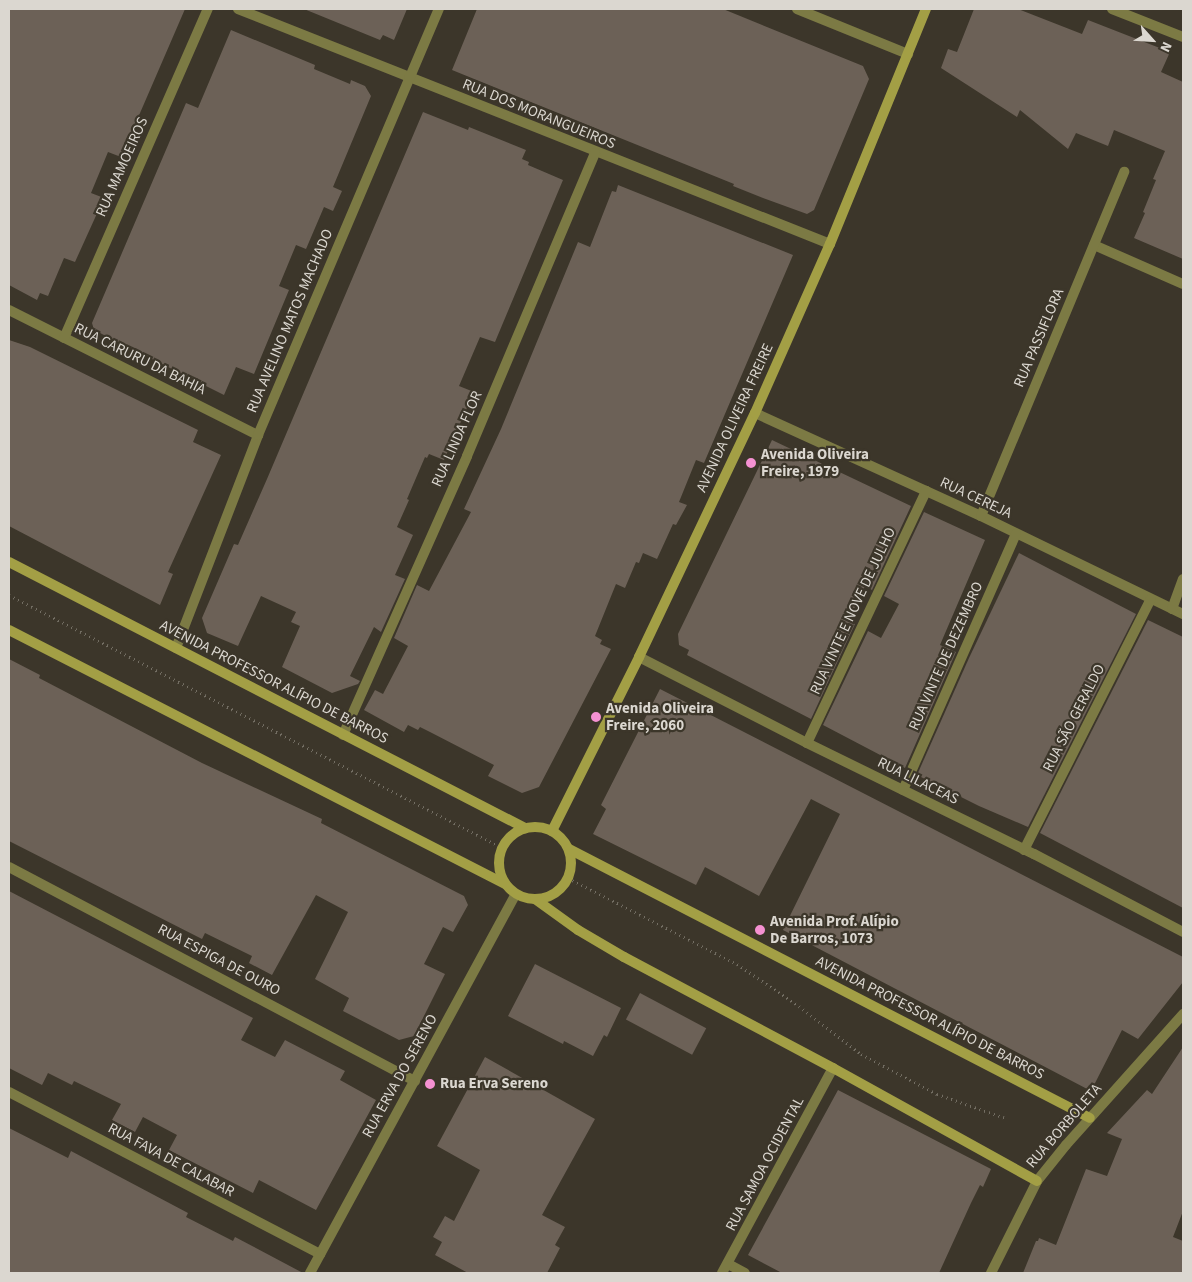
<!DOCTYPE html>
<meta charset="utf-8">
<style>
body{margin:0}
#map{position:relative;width:1192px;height:1282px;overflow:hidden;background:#3c362a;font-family:"Source Sans 3",sans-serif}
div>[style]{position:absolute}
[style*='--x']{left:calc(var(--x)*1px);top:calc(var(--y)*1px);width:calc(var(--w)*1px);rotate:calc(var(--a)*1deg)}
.building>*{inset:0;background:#6c6157;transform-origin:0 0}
.path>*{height:3px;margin-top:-1.5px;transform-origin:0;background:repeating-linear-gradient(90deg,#736e63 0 1px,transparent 0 5px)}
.street>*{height:10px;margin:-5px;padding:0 5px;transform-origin:5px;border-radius:5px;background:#7c7a44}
.secondary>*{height:10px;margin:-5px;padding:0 5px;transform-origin:5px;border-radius:5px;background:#a39f45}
.secondary>.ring{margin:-5px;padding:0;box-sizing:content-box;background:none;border:10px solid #a39f45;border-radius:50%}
.dots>*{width:14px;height:14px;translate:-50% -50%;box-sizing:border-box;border:2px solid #3c362a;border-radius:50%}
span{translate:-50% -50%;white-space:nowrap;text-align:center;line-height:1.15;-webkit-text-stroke:4.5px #3c362a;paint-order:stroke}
.street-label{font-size:15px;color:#dbd7d0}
.poi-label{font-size:15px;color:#dbd7d0;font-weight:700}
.left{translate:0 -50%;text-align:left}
.frame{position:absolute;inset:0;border:10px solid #dbd7d0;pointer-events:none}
.north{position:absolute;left:1127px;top:15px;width:50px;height:50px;-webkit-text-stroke:4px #3c362a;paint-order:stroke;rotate:116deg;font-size:14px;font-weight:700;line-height:20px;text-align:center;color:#dbd7d0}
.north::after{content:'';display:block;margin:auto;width:18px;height:22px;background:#dbd7d0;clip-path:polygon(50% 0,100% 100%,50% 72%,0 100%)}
</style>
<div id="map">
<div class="building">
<div style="clip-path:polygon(9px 9px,185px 9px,121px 157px,108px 152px,91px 193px,104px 198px,75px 262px,64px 258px,48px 296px,40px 293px,37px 300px,9px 285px)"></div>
<div style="clip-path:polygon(304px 9px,407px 9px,394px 40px,383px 35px,380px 40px)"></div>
<div style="clip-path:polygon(477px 9px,723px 9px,863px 66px,869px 79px,814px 210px,807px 214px,763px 198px,733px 186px,734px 184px,452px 70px)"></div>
<div style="clip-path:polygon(974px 9px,1018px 9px,1082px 34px,1088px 20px,1170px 52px,1161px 72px,1183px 82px,1183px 259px,1134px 238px,1145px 213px,1143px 212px,1156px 180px,1153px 179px,1165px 151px,1114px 130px,1108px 146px,1076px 133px,1068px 149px,1020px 110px,1017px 117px,941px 68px,948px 49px,957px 52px)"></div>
<div style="clip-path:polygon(231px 30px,315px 65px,314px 69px,350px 84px,351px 80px,365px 86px,371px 96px,333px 187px,342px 191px,333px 211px,324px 207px,306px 249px,296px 245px,279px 286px,289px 290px,254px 374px,236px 367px,224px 395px,94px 330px,92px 323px,186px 103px,198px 108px)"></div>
<div style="clip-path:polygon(423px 112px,468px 130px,469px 127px,526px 150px,522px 159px,529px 162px,528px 165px,563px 180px,495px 342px,480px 337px,459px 386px,474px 392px,444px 460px,429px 454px,427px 458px,425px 457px,407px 499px,409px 500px,397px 527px,413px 535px,395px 575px,405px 579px,381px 632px,374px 627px,350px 676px,360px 681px,358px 684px,332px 693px,282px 667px,300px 626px,291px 622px,296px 612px,261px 596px,238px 646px,207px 633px,202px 618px,234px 544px,238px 545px,267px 479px)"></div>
<div style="clip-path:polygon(618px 185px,793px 255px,704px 463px,696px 460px,679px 502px,687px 505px,676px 525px,673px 524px,657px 559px,643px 553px,639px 563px,636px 562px,625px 588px,616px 584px,595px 636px,602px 640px,600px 644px,611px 649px,539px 787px,522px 793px,488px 776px,494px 765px,430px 732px,420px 727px,418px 730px,408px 725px,404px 732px,364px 710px,375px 690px,383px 694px,408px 646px,394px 638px,417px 585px,429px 591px,471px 512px,464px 509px,501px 429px,578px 242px,590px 247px,612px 191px,616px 192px)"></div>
<div style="clip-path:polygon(9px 340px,30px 347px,198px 430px,193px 442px,221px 455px,168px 572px,173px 574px,160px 605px,9px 526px)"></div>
<div style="clip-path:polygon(772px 440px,911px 506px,872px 590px,865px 586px,848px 621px,855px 624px,811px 719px,687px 655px,689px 650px,679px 645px,678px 634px)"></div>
<div style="clip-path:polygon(924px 512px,985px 540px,940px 645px,956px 652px,905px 768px,823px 725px,868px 631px,881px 638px,899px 604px,884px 596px)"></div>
<div style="clip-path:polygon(1019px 553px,1136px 614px,1028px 827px,979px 806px,917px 775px,969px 658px)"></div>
<div style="clip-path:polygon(1148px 620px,1183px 637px,1183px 908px,1040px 833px)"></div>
<div style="clip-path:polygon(9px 659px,40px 675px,39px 678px,202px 763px,322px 819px,321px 823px,464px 896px,468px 905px,453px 932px,443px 927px,424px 964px,445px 974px,414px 1036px,399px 1040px,343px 1011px,349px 998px,315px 979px,348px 912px,316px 895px,272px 975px,249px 963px,252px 956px,205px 933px,202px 939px,9px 841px)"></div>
<div style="clip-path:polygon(660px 689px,1183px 957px,1183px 982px,1138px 1039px,1122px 1030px,1091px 1091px,783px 930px,840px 814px,811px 799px,759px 896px,705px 867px,696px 885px,593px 834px,606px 809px,601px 805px)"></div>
<div style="clip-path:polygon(9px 891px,253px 1018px,241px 1040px,275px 1057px,285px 1040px,345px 1071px,340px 1080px,376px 1100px,316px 1210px,259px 1180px,253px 1193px,169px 1150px,177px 1135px,143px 1117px,135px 1132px,112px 1120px,121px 1104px,74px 1081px,72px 1085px,48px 1073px,42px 1085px,9px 1068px)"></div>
<div style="clip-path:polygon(535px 964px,621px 1008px,607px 1037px,604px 1035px,593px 1056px,564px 1041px,563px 1044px,508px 1016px)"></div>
<div style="left:640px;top:993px;width:75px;height:30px;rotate:28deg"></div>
<div style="clip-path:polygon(1183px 1047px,1183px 1211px,1173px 1237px,1183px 1241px,1183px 1273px,1023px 1273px,1036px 1241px,1038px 1241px,1039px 1238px,1056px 1245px,1086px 1169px,1107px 1176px,1122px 1139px,1107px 1133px,1147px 1090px,1152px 1094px)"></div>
<div style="clip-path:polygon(485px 1057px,595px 1119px,542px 1215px,565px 1227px,555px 1245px,560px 1248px,547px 1273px,468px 1273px,435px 1255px,442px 1242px,433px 1237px,445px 1216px,454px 1221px,480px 1170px,437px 1146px)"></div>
<div style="clip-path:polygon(838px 1090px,991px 1169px,983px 1187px,980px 1185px,971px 1203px,939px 1273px,782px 1273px,748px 1255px)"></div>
<div style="clip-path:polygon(9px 1128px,68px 1158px,71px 1151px,188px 1213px,186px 1217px,233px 1241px,235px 1237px,303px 1273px,9px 1273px)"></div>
</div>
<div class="path">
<div style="--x:9;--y:595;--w:555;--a:27.12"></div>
<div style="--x:568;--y:878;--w:190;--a:27"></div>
<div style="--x:737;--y:964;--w:75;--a:34.1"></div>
<div style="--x:799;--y:1006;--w:78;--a:37.7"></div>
<div style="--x:861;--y:1054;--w:86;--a:27.8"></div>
<div style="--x:937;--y:1094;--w:72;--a:19.4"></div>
</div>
<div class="street">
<div style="--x:238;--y:9;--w:637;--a:21.65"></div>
<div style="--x:797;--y:9;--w:120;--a:22.1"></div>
<div style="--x:1112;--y:9;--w:76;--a:21.5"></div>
<div style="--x:1094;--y:245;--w:97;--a:23.7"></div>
<div style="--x:9;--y:310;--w:279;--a:26.7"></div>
<div style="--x:64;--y:338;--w:359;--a:-66.4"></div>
<div style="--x:755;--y:413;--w:248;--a:24.5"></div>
<div style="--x:981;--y:516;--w:225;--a:25.9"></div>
<div style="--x:981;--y:516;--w:373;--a:-67.4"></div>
<div style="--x:1172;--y:609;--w:32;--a:-70"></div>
<div style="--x:176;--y:648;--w:228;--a:-68.9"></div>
<div style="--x:258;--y:435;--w:463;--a:-67"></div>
<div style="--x:639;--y:657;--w:189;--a:27.1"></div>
<div style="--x:807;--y:743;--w:253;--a:26.1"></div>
<div style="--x:1034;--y:854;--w:168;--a:27.6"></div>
<div style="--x:343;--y:735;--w:305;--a:-66"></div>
<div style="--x:467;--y:456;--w:329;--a:-67.1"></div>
<div style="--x:807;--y:743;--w:279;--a:-64.7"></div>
<div style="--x:903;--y:790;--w:280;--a:-66.2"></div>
<div style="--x:1024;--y:850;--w:281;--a:-63.2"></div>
<div style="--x:9;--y:867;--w:459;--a:27.8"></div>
<div style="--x:9;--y:1092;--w:351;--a:27.5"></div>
<div style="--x:728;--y:1264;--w:19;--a:28"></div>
<div style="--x:310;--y:1273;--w:431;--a:-61.5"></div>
<div style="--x:722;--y:1273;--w:233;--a:-61.6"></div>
<div style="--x:991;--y:1273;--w:103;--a:-63.4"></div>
<div style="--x:1037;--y:1181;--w:46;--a:-51.1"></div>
<div style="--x:1066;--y:1145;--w:176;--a:-48.2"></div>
</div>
<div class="secondary">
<div style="--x:9;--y:562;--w:581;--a:27.27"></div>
<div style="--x:9;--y:630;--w:557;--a:27.12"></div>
<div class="ring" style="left:499px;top:827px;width:62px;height:62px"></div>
<div style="--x:552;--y:831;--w:195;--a:-63.4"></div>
<div style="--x:639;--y:657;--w:270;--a:-64.6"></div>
<div style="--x:755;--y:413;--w:185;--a:-66.1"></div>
<div style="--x:830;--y:244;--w:254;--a:-67.8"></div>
<div style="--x:569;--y:849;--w:586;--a:27.31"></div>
<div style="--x:535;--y:899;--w:53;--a:35.8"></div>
<div style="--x:578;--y:930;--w:53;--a:30.4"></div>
<div style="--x:624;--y:957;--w:237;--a:28"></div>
<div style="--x:833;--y:1068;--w:233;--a:29"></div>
</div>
<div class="dots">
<div style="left:751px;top:463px;background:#f591d2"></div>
<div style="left:596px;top:717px;background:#f591d2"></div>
<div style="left:760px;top:930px;background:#f591d2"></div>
<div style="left:430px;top:1084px;background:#f591d2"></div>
</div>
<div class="street-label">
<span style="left:539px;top:114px;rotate:22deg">RUA DOS MORANGUEIROS</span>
<span style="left:122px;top:167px;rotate:-66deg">RUA MAMOEIROS</span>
<span style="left:290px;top:321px;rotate:-67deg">RUA AVELINO MATOS MACHADO</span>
<span style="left:1039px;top:338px;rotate:-67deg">RUA PASSIFLORA</span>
<span style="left:140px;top:359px;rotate:26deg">RUA CARURU DA BAHIA</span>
<span style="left:735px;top:418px;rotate:-65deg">AVENIDA OLIVEIRA FREIRE</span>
<span style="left:457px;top:439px;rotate:-66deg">RUA LINDA FLOR</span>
<span style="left:976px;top:498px;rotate:25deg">RUA CEREJA</span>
<span style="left:853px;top:611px;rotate:-65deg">RUA VINTE E NOVE DE JULHO</span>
<span style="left:946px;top:656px;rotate:-66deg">RUA VINTE DE DEZEMBRO</span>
<span style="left:274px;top:682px;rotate:27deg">AVENIDA PROFESSOR ALÍPIO DE BARROS</span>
<span style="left:1074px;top:718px;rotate:-63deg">RUA SÃO GERALDO</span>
<span style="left:918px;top:781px;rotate:26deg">RUA LILACEAS</span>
<span style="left:219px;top:960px;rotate:28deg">RUA ESPIGA DE OURO</span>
<span style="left:930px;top:1018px;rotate:27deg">AVENIDA PROFESSOR ALÍPIO DE BARROS</span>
<span style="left:400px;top:1076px;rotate:-61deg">RUA ERVA DO SERENO</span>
<span style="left:1064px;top:1126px;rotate:-49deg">RUA BORBOLETA</span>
<span style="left:171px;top:1160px;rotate:28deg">RUA FAVA DE CALABAR</span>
<span style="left:765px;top:1164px;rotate:-62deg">RUA SAMOA OCIDENTAL</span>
</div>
<div class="poi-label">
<span class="left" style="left:761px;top:463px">Avenida Oliveira<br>Freire, 1979</span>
<span class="left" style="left:606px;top:717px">Avenida Oliveira<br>Freire, 2060</span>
<span class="left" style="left:770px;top:930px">Avenida Prof. Alípio<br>De Barros, 1073</span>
<span class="left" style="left:440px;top:1084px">Rua Erva Sereno</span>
</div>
<div class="frame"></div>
<div class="north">N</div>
</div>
